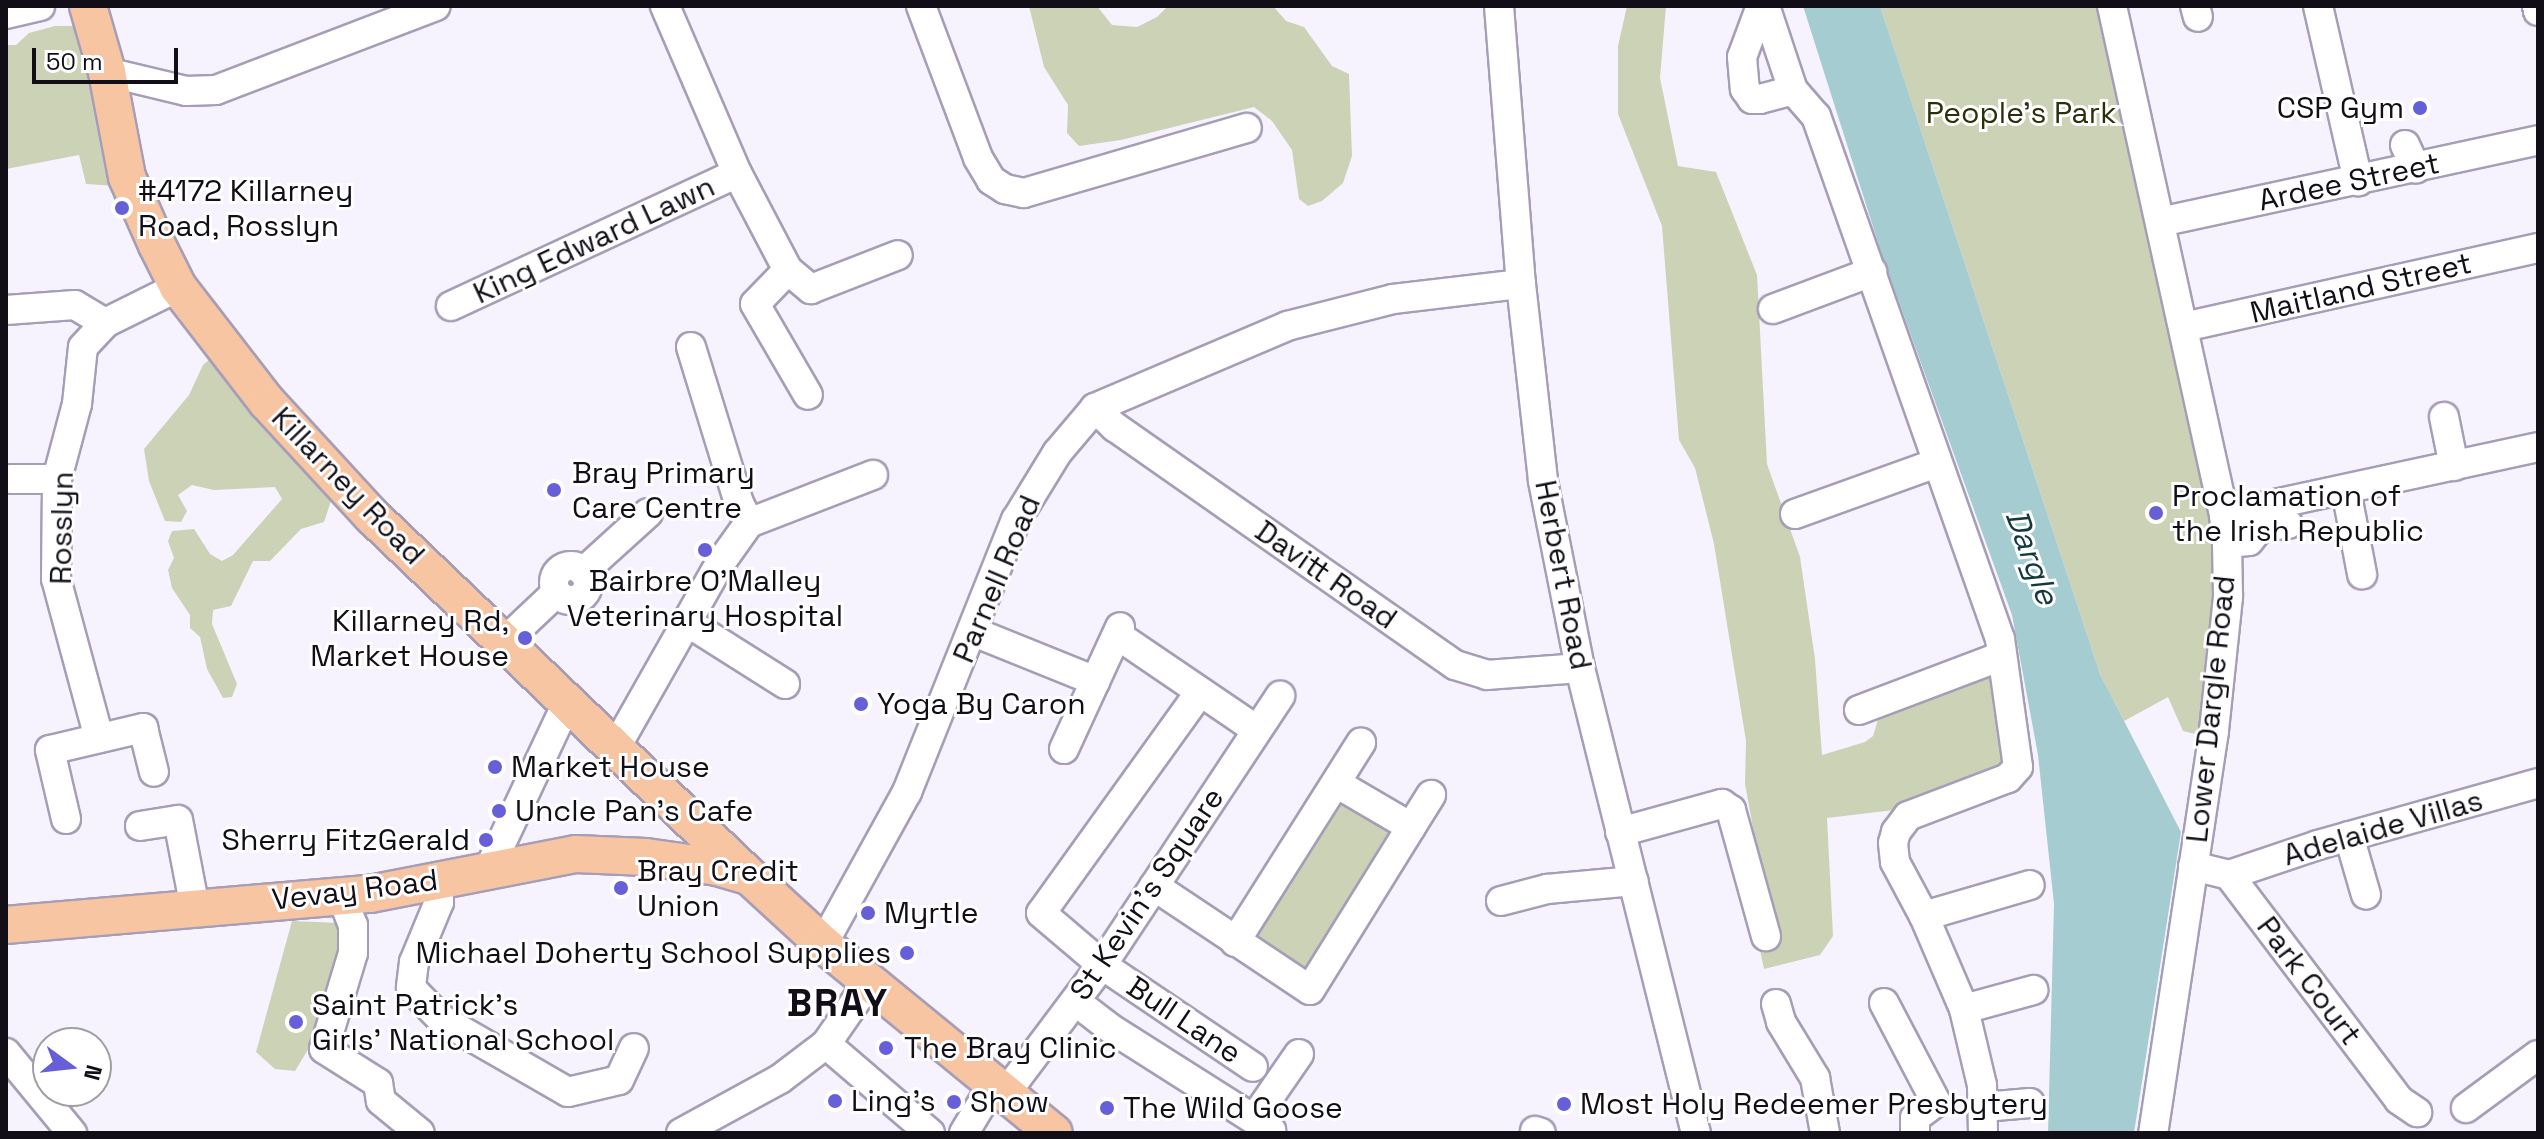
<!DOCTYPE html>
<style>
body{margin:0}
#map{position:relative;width:2544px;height:1139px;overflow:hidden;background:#f6f3fe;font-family:"Space Grotesk",sans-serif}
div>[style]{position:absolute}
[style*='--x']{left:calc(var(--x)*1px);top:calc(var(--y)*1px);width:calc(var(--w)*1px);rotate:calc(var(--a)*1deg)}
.green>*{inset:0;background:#ccd2b6;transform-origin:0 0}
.water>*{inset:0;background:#a5cdd1}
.roads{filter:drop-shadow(2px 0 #a69eb7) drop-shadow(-2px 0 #a69eb7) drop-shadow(0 2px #a69eb7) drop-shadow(0 -2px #a69eb7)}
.minor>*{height:28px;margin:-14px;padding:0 14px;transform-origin:14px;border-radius:14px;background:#fff}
.minor>.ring{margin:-14px;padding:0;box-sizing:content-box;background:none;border:28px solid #fff;border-radius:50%}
.major>*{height:36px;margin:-18px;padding:0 18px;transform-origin:18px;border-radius:18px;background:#f8c5a3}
.dots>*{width:22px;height:22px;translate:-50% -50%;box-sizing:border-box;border:4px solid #fff;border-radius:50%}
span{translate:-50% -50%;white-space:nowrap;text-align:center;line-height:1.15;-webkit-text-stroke:6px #fff;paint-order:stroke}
.poi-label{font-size:30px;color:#110e17}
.right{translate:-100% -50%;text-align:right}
.left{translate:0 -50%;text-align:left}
.park-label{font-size:30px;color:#2b300a}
.street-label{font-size:30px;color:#110e17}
.water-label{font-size:32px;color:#13393d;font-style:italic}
.district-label{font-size:38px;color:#110e17;font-weight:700;letter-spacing:2px}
.frame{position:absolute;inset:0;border:8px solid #110e17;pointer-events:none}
.north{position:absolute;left:32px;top:1027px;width:80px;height:80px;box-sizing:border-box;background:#fff;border:2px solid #a09fa2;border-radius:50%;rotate:105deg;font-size:22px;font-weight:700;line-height:32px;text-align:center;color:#110e17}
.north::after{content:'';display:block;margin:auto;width:28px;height:36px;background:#665fd8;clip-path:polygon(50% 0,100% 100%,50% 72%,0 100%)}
.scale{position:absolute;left:32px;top:48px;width:146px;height:36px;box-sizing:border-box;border:4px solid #110e17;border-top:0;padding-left:10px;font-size:24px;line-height:28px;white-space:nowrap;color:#110e17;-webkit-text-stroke:6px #fff;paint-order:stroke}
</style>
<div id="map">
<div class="green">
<div style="clip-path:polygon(1029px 6px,1097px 6px,1112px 25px,1137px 27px,1157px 17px,1168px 6px,1273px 6px,1286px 21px,1304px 27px,1332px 66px,1349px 74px,1352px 156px,1343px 183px,1322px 201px,1308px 206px,1299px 199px,1292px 150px,1272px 121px,1254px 107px,1121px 140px,1079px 146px,1067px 133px,1068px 105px,1044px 67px)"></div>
<div style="clip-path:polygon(1627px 6px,1666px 6px,1660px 78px,1678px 166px,1716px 172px,1757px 275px,1767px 464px,1800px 557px,1815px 659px,1822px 755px,1865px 742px,1873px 736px,1880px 713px,1985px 673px,1993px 674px,2007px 764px,1894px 810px,1827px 818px,1833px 936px,1820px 955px,1764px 969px,1758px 941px,1773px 938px,1745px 784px,1746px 741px,1714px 544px,1695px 468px,1679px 440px,1662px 226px,1618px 114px,1618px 46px)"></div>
<div style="clip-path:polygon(1880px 6px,2102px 6px,2215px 525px,2215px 604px,2199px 735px,2183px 731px,2168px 697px,2124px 721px,2100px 674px)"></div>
<div style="clip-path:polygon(55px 26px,79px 26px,116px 186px,86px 184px,79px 155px,6px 169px,6px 45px,16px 45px,29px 33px)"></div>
<div style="clip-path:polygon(211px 358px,267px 414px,331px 501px,324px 522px,301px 529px,270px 561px,253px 561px,231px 606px,213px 610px,212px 624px,237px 684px,232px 697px,223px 698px,207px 669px,200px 637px,190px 628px,190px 615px,172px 588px,168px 570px,174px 558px,168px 541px,172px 531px,194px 529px,210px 554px,222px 561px,233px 555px,282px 499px,275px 487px,214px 490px,192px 485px,178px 495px,187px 511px,181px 522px,165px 521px,149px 481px,144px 449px,189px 395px,203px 365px)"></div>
<div style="left:1341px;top:797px;width:65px;height:168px;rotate:34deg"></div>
<div style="clip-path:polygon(292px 921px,340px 923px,340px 961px,324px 1023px,295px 1071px,275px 1069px,256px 1052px)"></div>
</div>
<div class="water">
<div style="clip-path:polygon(1803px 6px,1880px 6px,2100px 674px,2181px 832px,2134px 1133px,2048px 1133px,2054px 904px,2038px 755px,2012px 615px,1882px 255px)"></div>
</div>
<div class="roads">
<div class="minor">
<div style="--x:665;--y:6;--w:182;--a:66.7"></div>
<div style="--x:737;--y:173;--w:110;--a:62.3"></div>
<div style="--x:788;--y:270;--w:30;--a:40"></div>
<div style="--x:811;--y:289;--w:93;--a:-21.3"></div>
<div style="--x:921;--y:6;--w:162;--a:69.4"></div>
<div style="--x:978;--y:158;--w:26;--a:59"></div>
<div style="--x:991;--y:180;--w:17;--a:33"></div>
<div style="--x:1005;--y:189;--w:19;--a:12"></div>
<div style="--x:1024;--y:193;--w:232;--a:-16.3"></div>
<div style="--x:1499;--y:6;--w:279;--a:85.5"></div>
<div style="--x:1521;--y:284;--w:198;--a:83.6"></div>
<div style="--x:1543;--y:481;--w:191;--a:78.8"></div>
<div style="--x:1580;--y:668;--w:479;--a:76"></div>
<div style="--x:1761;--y:6;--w:54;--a:110.4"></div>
<div style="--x:1742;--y:57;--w:32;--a:85"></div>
<div style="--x:1745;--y:89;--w:12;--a:55"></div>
<div style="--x:1752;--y:99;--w:8;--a:0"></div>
<div style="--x:1760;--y:99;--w:34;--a:-15"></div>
<div style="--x:1765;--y:6;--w:89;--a:71.6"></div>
<div style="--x:1793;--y:90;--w:35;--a:49"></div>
<div style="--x:1816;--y:116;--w:554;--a:70.62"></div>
<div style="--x:2000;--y:639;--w:129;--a:82"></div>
<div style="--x:2018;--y:767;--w:15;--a:132"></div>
<div style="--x:2008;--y:778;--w:107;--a:159.2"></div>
<div style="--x:1908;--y:816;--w:20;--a:127"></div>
<div style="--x:1896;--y:832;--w:11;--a:105"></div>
<div style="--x:1893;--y:843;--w:19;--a:84"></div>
<div style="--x:1895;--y:862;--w:61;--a:61.8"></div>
<div style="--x:1924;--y:916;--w:101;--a:66.7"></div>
<div style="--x:1964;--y:1009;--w:78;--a:76.7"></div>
<div style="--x:1982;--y:1085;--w:48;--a:88.8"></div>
<div style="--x:2112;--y:6;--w:521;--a:77.59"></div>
<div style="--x:2224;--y:515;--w:28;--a:84"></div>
<div style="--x:2227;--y:543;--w:54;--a:88.9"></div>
<div style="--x:2228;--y:597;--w:135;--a:96"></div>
<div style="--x:2214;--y:731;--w:407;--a:98.6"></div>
<div style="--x:2195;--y:6;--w:11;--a:75"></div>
<div style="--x:2318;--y:6;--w:180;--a:77.1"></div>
<div style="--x:2537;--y:6;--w:5;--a:79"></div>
<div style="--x:6;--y:14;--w:35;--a:-13"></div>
<div style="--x:107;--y:72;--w:81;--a:13.5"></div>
<div style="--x:186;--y:91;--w:30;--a:-2"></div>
<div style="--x:216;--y:90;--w:235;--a:-20.9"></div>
<div style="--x:2405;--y:145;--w:26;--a:65"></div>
<div style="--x:2160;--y:222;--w:387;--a:-12.2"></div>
<div style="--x:788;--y:270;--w:47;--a:134.1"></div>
<div style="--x:755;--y:304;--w:105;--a:59.8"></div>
<div style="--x:451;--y:306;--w:315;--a:-24.9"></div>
<div style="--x:1773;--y:309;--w:106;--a:-20.5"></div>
<div style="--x:6;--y:310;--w:69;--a:-4.1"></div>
<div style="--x:75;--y:305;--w:35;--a:31"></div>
<div style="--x:2184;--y:327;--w:363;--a:-12.6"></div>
<div style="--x:691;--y:347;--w:163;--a:72.9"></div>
<div style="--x:739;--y:503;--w:22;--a:63"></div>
<div style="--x:1095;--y:408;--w:28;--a:44"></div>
<div style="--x:1115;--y:427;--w:415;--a:35"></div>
<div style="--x:1455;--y:665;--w:34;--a:17"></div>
<div style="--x:1487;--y:675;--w:93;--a:-4.3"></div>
<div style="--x:2444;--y:417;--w:50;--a:78.5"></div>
<div style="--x:11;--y:479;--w:46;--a:0"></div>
<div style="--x:2346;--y:490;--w:86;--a:79.2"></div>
<div style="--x:1795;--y:514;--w:151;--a:-19.8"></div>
<div style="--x:2224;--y:515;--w:321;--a:-12.2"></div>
<div style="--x:2227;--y:543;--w:22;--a:-5"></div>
<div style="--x:2249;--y:541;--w:19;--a:-51"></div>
<div style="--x:2261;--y:526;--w:27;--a:-4"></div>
<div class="ring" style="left:554px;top:566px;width:6px;height:6px"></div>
<div style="--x:583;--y:572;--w:88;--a:-42.2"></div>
<div style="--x:687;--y:622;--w:116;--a:32.3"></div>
<div style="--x:974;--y:632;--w:131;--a:22"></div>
<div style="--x:505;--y:641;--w:71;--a:-43.3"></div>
<div style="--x:1126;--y:641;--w:158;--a:34.2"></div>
<div style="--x:1200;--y:692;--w:272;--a:125.7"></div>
<div style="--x:1041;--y:913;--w:80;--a:40.4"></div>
<div style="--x:1102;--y:965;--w:182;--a:34"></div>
<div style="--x:1859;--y:710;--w:153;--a:-20.7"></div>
<div style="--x:99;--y:738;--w:165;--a:-105.1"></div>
<div style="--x:56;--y:579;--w:100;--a:-89.4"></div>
<div style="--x:57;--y:479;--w:78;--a:-75.1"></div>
<div style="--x:77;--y:404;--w:57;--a:-84"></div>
<div style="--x:83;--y:347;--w:33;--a:-47"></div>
<div style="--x:105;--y:323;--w:81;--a:-26.3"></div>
<div style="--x:616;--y:747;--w:209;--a:-60.5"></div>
<div style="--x:719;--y:565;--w:52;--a:-54.5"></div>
<div style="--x:749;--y:523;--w:133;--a:-21.2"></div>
<div style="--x:1064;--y:749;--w:134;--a:-65.3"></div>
<div style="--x:66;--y:819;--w:71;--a:-103.1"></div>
<div style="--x:50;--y:750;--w:96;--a:-13.3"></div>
<div style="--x:143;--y:728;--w:45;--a:76"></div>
<div style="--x:140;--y:826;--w:38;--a:-9"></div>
<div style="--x:178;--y:820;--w:90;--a:79.1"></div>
<div style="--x:1411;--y:827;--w:38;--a:-58"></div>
<div style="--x:1620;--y:832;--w:106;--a:-15.4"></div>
<div style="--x:1722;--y:804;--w:11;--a:34"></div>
<div style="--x:1731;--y:810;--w:131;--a:74.5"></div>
<div style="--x:2349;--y:836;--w:61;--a:73.9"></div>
<div style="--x:2193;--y:866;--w:37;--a:14"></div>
<div style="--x:2229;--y:875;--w:282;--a:52.9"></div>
<div style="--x:2399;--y:1100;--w:22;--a:34"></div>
<div style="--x:489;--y:869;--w:186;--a:-64.8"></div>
<div style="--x:2229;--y:875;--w:94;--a:-18.6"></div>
<div style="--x:2318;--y:845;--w:229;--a:-15.7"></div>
<div style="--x:438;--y:881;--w:21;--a:87"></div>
<div style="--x:439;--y:902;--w:65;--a:112.6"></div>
<div style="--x:414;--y:962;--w:26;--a:97"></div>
<div style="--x:411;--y:988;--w:43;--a:45.9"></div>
<div style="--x:441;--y:1019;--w:146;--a:29.9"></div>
<div style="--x:568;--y:1092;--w:52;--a:-13.2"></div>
<div style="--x:619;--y:1080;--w:35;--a:-65"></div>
<div style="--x:1154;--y:886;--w:187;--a:33.7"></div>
<div style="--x:1310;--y:990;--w:192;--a:-58.2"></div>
<div style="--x:1411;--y:827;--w:87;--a:-149.6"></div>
<div style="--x:342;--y:897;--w:30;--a:69"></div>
<div style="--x:353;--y:925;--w:28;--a:90"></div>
<div style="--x:353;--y:953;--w:100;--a:106.8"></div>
<div style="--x:324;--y:1049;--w:64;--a:32.2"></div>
<div style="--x:378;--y:1083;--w:18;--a:81"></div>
<div style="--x:381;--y:1101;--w:50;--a:39.4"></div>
<div style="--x:1501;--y:901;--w:48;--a:-14.6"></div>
<div style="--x:1547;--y:889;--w:87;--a:-5.3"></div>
<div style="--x:1924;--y:916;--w:110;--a:-16.3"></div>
<div style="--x:1235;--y:942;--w:236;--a:-57.7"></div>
<div style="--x:823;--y:944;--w:174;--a:-61.1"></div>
<div style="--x:907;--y:792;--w:293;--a:-68.2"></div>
<div style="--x:1016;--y:520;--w:79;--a:-58.5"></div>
<div style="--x:1057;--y:453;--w:59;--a:-49.8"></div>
<div style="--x:1095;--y:408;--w:209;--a:-23.1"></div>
<div style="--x:1287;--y:326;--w:109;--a:-14.3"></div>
<div style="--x:1393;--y:299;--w:129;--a:-6.7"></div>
<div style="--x:1075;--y:1001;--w:44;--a:37.6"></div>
<div style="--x:1110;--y:1028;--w:191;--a:32.4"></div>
<div style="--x:1884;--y:1003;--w:112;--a:62.3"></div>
<div style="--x:1936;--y:1102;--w:26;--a:143"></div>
<div style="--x:1915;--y:1118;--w:15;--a:90"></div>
<div style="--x:1776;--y:1004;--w:19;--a:74"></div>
<div style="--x:1781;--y:1022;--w:66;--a:58.7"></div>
<div style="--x:1815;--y:1078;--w:56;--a:79.7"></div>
<div style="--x:1964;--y:1009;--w:72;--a:-15.4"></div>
<div style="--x:826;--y:1044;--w:137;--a:40.6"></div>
<div style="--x:6;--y:1053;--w:104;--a:50.5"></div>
<div style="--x:1005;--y:1094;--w:161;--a:-53.1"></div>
<div style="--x:1102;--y:965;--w:323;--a:-56.5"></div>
<div style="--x:1984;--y:1107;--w:46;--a:-5"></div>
<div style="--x:2466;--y:1108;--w:89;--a:-36.4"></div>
<div style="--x:1254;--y:1119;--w:79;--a:-55.3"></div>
<div style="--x:1535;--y:1131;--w:6;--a:18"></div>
<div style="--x:681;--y:1133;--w:113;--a:-28.6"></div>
<div style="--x:780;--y:1079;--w:58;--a:-37.3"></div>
<div style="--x:826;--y:1044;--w:75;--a:-55.3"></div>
<div style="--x:964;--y:1133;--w:56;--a:-58.9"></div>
</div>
<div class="major">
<div style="--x:88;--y:6;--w:69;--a:73.9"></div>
<div style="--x:107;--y:72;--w:107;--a:79.2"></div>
<div style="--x:127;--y:177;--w:74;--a:66.2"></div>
<div style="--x:157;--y:245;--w:47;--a:63.4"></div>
<div style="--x:178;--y:287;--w:145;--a:52.3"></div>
<div style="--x:267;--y:402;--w:155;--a:47.4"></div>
<div style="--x:372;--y:516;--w:521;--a:43.68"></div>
<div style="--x:749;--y:876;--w:100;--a:42.6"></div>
<div style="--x:823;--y:944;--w:298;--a:39.3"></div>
<div style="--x:6;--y:925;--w:365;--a:-4.9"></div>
<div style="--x:370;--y:894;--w:210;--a:-11"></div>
<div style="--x:576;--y:854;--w:70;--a:2.5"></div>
<div style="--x:646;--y:857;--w:72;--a:8"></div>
<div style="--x:717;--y:867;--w:33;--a:16"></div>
</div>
</div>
<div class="dots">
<div style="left:2420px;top:108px;background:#665fd8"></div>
<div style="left:122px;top:208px;background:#665fd8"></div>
<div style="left:554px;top:490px;background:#665fd8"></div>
<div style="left:2156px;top:513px;background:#665fd8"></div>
<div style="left:705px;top:550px;background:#665fd8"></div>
<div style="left:525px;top:638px;background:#665fd8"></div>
<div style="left:861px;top:704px;background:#665fd8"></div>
<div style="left:495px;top:767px;background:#665fd8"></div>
<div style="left:499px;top:811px;background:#665fd8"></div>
<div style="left:486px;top:840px;background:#665fd8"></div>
<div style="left:621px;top:888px;background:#665fd8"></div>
<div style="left:868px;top:913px;background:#665fd8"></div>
<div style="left:907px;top:953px;background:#665fd8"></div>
<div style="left:296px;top:1022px;background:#665fd8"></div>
<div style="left:886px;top:1048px;background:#665fd8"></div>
<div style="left:835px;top:1101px;background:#665fd8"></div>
<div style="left:954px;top:1102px;background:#665fd8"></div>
<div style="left:1564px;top:1104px;background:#665fd8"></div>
<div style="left:1107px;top:1108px;background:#665fd8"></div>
</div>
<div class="poi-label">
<span class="right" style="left:2404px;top:108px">CSP Gym</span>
<span class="left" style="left:138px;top:208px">#4172 Killarney<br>Road, Rosslyn</span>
<span class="left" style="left:572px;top:490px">Bray Primary<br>Care Centre</span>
<span class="left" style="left:2172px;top:513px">Proclamation of<br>the Irish Republic</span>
<span style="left:705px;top:598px">Bairbre O'Malley<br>Veterinary Hospital</span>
<span class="right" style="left:509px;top:638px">Killarney Rd,<br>Market House</span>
<span class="left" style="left:877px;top:704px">Yoga By Caron</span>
<span class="left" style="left:511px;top:767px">Market House</span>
<span class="left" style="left:515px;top:811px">Uncle Pan's Cafe</span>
<span class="right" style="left:470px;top:840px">Sherry FitzGerald</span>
<span class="left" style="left:637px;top:888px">Bray Credit<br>Union</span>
<span class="left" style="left:884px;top:913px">Myrtle</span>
<span class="right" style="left:891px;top:953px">Michael Doherty School Supplies</span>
<span class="left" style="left:312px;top:1022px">Saint Patrick's<br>Girls' National School</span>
<span class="left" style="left:904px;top:1048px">The Bray Clinic</span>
<span class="left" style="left:851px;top:1101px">Ling's</span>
<span class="left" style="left:970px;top:1102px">Show</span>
<span class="left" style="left:1580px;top:1104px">Most Holy Redeemer Presbytery</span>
<span class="left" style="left:1123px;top:1108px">The Wild Goose</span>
</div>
<div class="park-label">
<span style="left:2021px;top:113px">People's Park</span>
</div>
<div class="street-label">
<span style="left:2349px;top:182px;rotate:-12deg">Ardee Street</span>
<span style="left:594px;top:240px;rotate:-25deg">King Edward Lawn</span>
<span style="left:2361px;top:288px;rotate:-13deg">Maitland Street</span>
<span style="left:348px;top:486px;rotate:46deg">Killarney Road</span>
<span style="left:62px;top:528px;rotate:-89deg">Rosslyn</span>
<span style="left:1326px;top:575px;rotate:35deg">Davitt Road</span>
<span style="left:1563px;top:575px;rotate:79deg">Herbert Road</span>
<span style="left:997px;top:579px;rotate:-67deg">Parnell Road</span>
<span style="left:2211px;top:709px;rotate:-84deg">Lower Dargle Road</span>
<span style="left:2383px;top:828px;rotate:-16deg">Adelaide Villas</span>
<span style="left:355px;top:890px;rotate:-7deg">Vevay Road</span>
<span style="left:1147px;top:894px;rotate:-56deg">St Kevin's Square</span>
<span style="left:2309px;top:981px;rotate:53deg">Park Court</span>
<span style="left:1184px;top:1020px;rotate:34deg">Bull Lane</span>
</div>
<div class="water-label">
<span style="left:2032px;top:557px;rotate:70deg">Dargle</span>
</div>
<div class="district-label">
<span style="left:838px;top:1004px">BRAY</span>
</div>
<div class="frame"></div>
<div class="north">N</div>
<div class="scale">50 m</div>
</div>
